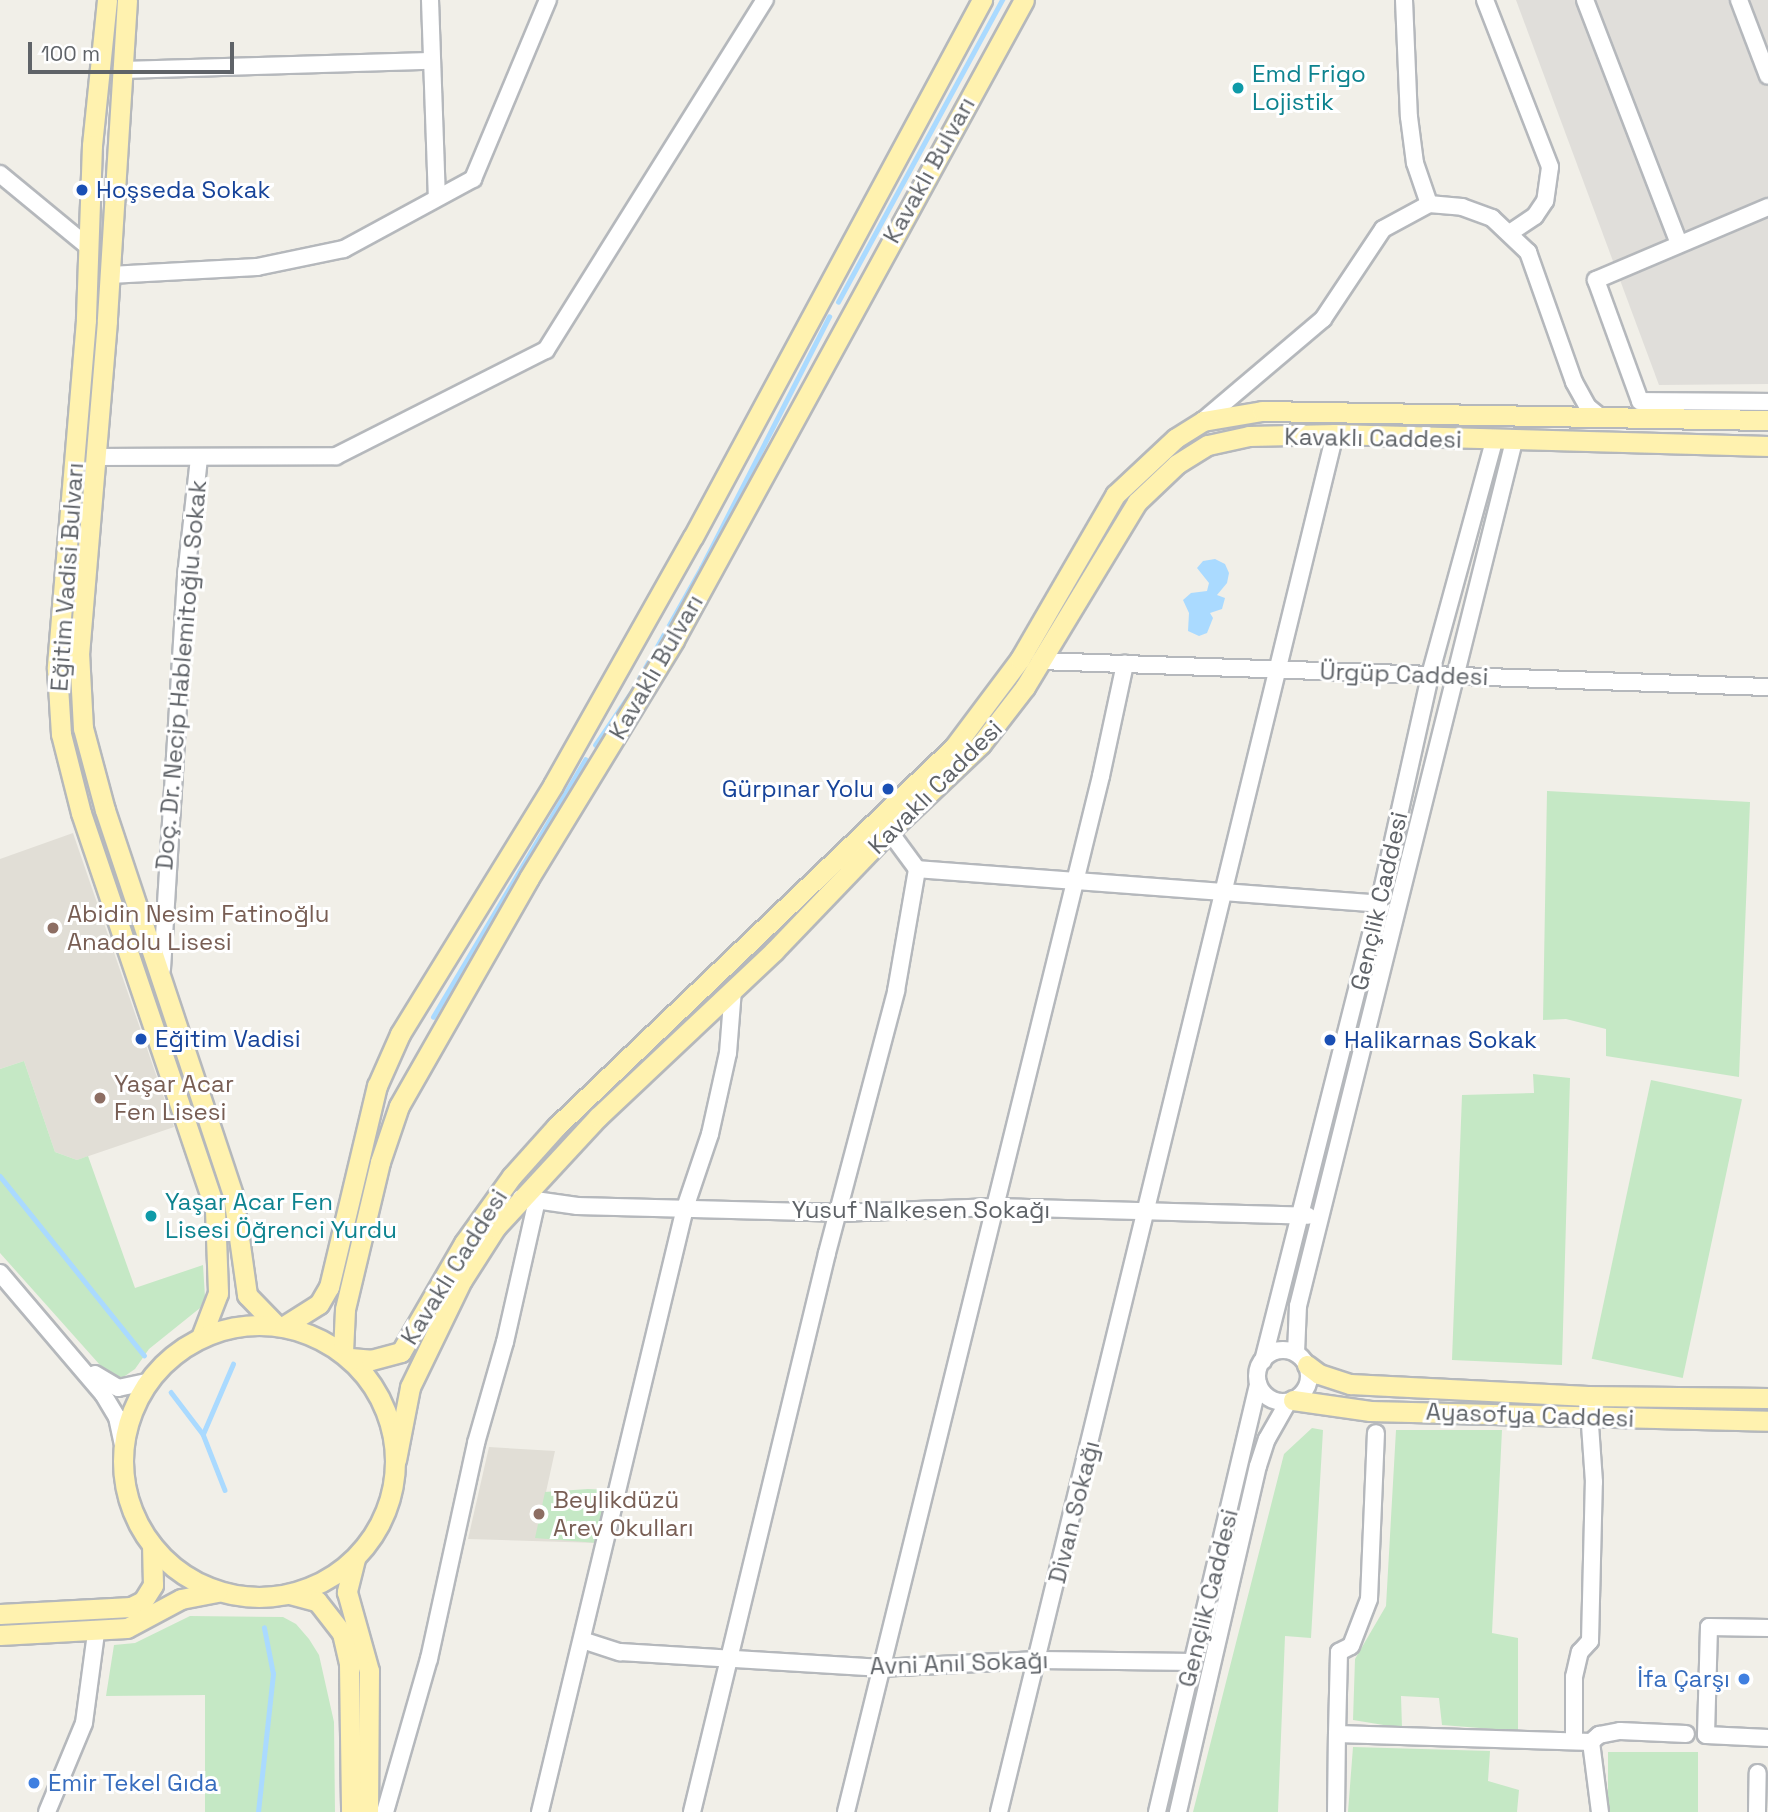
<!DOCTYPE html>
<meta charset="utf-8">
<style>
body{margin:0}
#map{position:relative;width:1768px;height:1812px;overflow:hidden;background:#f1efe8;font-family:"Space Grotesk",sans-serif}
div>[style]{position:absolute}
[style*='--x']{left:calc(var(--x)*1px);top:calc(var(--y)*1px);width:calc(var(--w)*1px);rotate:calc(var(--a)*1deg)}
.industrial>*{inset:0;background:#e0deda}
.education>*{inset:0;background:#e1ded6}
.green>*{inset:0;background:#c5e8c5;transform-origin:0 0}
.water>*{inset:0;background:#aadaff}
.stream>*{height:4.5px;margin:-2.25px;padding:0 2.25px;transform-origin:2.25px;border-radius:2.25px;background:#aadaff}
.roads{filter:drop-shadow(2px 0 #b5b8bc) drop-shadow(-2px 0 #b5b8bc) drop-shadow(0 2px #b5b8bc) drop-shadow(0 -2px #b5b8bc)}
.minor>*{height:16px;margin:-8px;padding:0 8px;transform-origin:8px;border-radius:8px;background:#fff}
.minor>.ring{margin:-8px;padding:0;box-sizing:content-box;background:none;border:16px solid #fff;border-radius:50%}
.major>*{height:19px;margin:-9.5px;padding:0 9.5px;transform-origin:9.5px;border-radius:9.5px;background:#fff2af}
.major>.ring{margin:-9.5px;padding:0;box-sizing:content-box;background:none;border:19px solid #fff2af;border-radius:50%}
.dots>*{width:19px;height:19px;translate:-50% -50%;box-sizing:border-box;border:4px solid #fff;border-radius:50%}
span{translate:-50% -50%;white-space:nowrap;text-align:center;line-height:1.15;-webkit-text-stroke:6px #fff;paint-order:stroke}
.culture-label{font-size:24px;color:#0d838f}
.left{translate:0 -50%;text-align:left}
.street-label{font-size:24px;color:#5f6368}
.transit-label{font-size:24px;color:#164399}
.right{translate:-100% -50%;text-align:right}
.education-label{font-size:24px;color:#785e54}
.shop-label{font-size:24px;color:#366cbe}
.scale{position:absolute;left:28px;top:42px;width:206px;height:32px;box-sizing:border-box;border:4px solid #5f6368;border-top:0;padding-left:9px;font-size:21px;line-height:24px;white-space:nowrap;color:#5f6368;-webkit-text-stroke:5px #fff;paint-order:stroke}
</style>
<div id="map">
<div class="industrial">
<div style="clip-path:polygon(1516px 0,1768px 0,1768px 384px,1659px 385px)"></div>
</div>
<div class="education">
<div style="clip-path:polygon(73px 833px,174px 1127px,77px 1160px,55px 1152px,24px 1061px,0 1069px,0 859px)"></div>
<div style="clip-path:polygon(489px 1447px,555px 1451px,546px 1492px,609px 1490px,598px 1543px,468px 1539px)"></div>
</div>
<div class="green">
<div style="clip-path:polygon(1547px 791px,1750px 802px,1739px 1077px,1606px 1056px,1606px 1029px,1566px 1019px,1543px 1020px)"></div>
<div style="clip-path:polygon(24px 1061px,55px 1152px,77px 1160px,88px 1156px,135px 1288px,203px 1265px,205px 1297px,200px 1308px,149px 1349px,135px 1369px,122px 1378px,108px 1374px,0 1253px,0 1069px)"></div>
<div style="clip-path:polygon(1533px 1074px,1570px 1078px,1562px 1365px,1452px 1360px,1462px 1095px,1534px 1093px)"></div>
<div style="left:1651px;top:1080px;width:93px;height:285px;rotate:12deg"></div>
<div style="clip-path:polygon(1312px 1428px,1323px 1430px,1311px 1638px,1285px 1636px,1278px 1812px,1193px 1812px,1284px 1454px)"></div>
<div style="clip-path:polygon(1396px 1430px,1502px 1430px,1492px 1633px,1518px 1638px,1518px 1731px,1442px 1725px,1439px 1698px,1401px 1696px,1402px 1728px,1353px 1720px,1355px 1659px,1386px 1606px)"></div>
<div style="clip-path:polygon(588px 1489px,609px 1490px,598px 1543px,535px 1538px,545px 1492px)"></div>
<div style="clip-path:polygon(190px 1616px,283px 1617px,296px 1624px,309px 1639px,319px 1655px,334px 1722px,335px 1812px,205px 1812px,205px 1695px,106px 1696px,114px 1645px,135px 1643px)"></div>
<div style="clip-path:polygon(1353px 1747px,1490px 1751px,1488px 1781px,1519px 1790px,1517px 1812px,1348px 1812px)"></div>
<div style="left:1608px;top:1752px;width:90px;height:60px"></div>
</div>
<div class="water">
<div style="clip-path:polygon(1215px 559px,1225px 564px,1229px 573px,1227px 583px,1217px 595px,1225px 598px,1222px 609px,1210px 613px,1213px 618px,1207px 633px,1199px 636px,1188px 631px,1189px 613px,1183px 600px,1191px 593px,1207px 591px,1209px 583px,1197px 568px,1203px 561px)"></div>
</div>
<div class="stream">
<div style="--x:838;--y:302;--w:344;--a:-61.5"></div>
<div style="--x:595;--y:745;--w:65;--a:-55.6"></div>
<div style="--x:632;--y:691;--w:141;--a:-60.7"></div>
<div style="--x:701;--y:568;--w:282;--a:-63"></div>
<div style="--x:433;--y:1017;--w:299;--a:-59.4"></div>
<div style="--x:0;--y:1176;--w:230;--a:51.2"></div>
<div style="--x:171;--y:1392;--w:53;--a:52.7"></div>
<div style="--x:203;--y:1434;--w:60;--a:68.6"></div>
<div style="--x:203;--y:1434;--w:76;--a:-66.8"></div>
<div style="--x:258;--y:1812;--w:139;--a:-83.8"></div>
<div style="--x:273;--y:1674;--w:47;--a:-101.1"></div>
</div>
<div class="roads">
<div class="minor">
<div style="--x:430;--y:0;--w:196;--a:88"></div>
<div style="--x:1404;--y:0;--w:117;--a:87.6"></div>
<div style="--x:1409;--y:117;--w:46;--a:82.6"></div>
<div style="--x:1415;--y:163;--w:43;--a:71.1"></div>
<div style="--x:1485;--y:0;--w:179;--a:68.7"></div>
<div style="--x:1550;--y:167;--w:34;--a:98"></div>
<div style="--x:1545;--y:201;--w:18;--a:124"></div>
<div style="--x:1535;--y:216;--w:29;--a:146"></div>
<div style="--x:1585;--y:0;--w:261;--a:68.9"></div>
<div style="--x:1739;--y:0;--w:81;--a:69.1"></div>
<div style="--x:122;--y:70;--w:308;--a:-1.7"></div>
<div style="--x:0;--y:174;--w:110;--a:39.5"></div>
<div style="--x:1768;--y:207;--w:187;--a:157"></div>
<div style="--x:1596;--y:280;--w:129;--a:70"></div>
<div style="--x:1640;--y:401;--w:128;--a:0.4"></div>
<div style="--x:110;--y:275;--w:147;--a:-3.1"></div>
<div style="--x:257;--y:267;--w:89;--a:-11.7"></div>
<div style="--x:344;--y:249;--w:147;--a:-28.5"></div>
<div style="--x:473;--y:179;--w:194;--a:-67.3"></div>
<div style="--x:1205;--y:419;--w:155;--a:-40.3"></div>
<div style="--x:1323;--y:319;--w:108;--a:-56.3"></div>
<div style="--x:1383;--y:229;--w:52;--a:-28.5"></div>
<div style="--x:1429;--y:204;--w:33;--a:5"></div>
<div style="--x:1462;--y:207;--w:32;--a:20"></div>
<div style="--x:1492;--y:218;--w:50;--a:43.4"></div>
<div style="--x:1528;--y:252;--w:138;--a:70.5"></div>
<div style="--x:1574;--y:382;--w:29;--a:61"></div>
<div style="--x:1588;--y:407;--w:19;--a:39"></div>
<div style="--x:95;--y:457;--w:241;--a:-0.2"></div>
<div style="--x:336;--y:456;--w:235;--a:-26.8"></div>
<div style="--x:546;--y:350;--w:413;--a:-58"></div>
<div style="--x:1040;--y:661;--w:728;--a:2.05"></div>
<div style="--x:889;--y:831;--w:47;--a:53.6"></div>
<div style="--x:917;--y:869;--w:463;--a:4.3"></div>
<div style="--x:162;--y:969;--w:394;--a:-86.5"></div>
<div style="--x:186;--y:576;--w:118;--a:-83.7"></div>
<div style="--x:521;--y:1198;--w:57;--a:8.1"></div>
<div style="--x:577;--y:1206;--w:261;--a:1.5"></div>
<div style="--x:838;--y:1213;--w:157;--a:-2.2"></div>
<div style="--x:995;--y:1207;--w:313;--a:1.6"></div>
<div style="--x:0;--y:1273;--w:159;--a:49.6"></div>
<div style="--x:103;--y:1394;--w:27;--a:59"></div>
<div style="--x:117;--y:1417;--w:29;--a:78"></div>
<div class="ring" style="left:1257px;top:1350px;width:36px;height:36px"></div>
<div style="--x:1296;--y:1353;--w:47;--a:-87.6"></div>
<div style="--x:1298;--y:1306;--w:892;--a:-75.98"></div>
<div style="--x:1263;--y:1361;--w:471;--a:-75.8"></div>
<div style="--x:1379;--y:904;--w:235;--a:-77.4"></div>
<div style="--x:1430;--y:675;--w:243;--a:-74.7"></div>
<div style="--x:95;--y:1374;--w:27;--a:31"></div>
<div style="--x:118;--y:1388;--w:30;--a:-12"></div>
<div style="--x:1768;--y:1628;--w:59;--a:-179"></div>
<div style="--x:1709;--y:1627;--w:108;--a:91.6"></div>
<div style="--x:1706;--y:1735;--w:62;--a:2.8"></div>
<div style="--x:582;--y:1640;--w:40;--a:18"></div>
<div style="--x:620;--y:1652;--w:259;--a:3.5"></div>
<div style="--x:879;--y:1668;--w:159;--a:-2.9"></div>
<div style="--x:1038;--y:1660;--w:155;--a:0.7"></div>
<div style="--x:1337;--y:1734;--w:82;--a:-88.6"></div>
<div style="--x:1339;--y:1652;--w:13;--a:-27"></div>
<div style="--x:1351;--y:1646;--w:50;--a:-69"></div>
<div style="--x:1369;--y:1599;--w:166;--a:-87.6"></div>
<div style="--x:1574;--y:1741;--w:64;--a:-90"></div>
<div style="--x:1574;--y:1677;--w:26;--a:-77"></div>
<div style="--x:1580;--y:1652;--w:15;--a:-48"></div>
<div style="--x:1590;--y:1641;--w:159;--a:-88.6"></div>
<div style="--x:1594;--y:1482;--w:86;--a:-94"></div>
<div style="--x:1591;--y:1742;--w:71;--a:82.7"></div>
<div style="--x:47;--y:1812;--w:96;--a:-67.4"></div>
<div style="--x:84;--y:1723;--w:91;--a:-82.4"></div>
<div style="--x:385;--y:1812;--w:159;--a:-74"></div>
<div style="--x:429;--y:1659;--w:221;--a:-77.7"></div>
<div style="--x:476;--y:1443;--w:105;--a:-74"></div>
<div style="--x:505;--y:1342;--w:141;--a:-77.3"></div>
<div style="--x:540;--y:1812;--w:621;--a:-76.5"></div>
<div style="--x:685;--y:1208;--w:78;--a:-71.3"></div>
<div style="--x:710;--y:1134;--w:83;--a:-77.5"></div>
<div style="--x:728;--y:1053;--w:63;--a:-85.5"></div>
<div style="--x:692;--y:1812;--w:575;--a:-76.42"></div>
<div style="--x:827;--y:1253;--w:271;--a:-75.2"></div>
<div style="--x:896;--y:991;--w:124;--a:-80.2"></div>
<div style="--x:846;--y:1812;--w:1067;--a:-76.17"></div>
<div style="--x:1101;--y:776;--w:115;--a:-77.9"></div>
<div style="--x:999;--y:1812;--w:1418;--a:-76.3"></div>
<div style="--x:1157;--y:1812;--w:440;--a:-76.7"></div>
<div style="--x:1178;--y:1812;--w:355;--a:-77"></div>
<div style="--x:1258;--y:1466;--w:28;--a:-72"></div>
<div style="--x:1267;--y:1439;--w:43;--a:-60.4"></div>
<div style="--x:1336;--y:1812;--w:78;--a:-89.3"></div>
<div style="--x:1337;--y:1734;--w:254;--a:1.8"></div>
<div style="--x:1591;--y:1742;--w:11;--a:-41"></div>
<div style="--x:1599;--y:1735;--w:21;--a:-11"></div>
<div style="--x:1620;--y:1731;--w:66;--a:2.6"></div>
<div style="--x:1757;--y:1812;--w:39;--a:-89"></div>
</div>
<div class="major">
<div style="--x:107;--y:0;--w:146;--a:95.9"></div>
<div style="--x:92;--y:145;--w:175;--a:92"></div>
<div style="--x:86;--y:320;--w:350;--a:94.8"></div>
<div style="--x:57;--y:669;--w:65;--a:86.5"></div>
<div style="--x:61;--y:734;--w:81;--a:75.8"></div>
<div style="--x:81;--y:813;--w:419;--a:71.3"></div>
<div style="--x:215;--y:1210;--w:83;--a:87.9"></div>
<div style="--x:218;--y:1293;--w:47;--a:111.1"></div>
<div style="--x:127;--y:0;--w:322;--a:93.6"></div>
<div style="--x:107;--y:321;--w:332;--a:94.8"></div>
<div style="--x:79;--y:652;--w:76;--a:87"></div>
<div style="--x:83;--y:728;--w:85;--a:75"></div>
<div style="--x:105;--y:810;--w:406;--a:71.6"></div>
<div style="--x:233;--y:1195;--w:101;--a:82"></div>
<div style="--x:247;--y:1295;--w:42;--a:46"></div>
<div class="ring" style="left:123px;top:1325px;width:253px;height:253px"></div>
<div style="--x:284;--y:1326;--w:41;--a:-32.2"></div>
<div style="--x:319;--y:1304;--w:20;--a:-60"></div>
<div style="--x:329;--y:1287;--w:207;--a:-76.6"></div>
<div style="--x:377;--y:1086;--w:57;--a:-66.1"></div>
<div style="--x:400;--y:1034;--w:292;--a:-58.4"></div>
<div style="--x:553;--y:785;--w:285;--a:-60.6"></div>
<div style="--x:693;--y:537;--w:610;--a:-61.71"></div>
<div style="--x:343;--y:1352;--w:43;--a:-87.3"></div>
<div style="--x:345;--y:1309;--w:151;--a:-76.6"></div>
<div style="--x:380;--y:1162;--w:59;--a:-71.3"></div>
<div style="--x:399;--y:1106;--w:262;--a:-60.3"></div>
<div style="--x:529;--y:878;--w:279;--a:-58.6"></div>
<div style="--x:674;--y:640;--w:729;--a:-61.33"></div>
<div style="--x:350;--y:1358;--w:21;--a:5"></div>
<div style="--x:371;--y:1360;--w:31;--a:-15"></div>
<div style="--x:401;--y:1352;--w:126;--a:-60"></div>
<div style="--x:464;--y:1243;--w:82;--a:-54.4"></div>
<div style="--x:512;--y:1176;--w:66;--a:-48.1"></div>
<div style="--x:556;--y:1127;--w:550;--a:-43.67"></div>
<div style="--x:954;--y:747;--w:110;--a:-53.1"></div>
<div style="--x:1020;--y:659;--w:190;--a:-59.9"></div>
<div style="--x:1115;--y:495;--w:83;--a:-43.1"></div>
<div style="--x:1176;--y:438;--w:32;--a:-32"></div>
<div style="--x:1203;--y:421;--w:60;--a:-9.6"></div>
<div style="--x:1262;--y:411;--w:506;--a:1.02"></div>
<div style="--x:1307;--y:1365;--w:15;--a:37"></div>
<div style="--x:1319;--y:1374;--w:33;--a:18"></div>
<div style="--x:1350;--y:1384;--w:238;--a:2.9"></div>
<div style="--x:1588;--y:1396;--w:180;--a:0.6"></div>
<div style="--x:1293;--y:1400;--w:78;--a:8.1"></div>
<div style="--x:1370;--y:1411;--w:398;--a:1.4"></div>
<div style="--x:396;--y:1460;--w:74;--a:-79.1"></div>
<div style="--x:410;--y:1387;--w:119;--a:-64.1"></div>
<div style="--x:462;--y:1280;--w:63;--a:-57.3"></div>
<div style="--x:496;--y:1227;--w:150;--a:-47.2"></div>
<div style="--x:598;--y:1117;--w:242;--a:-43.3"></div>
<div style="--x:774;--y:951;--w:166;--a:-46.2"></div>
<div style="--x:889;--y:831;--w:127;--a:-43.4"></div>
<div style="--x:981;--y:744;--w:72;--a:-52.3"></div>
<div style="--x:1025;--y:687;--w:216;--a:-58.8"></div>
<div style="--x:1137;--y:502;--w:55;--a:-43.5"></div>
<div style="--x:1177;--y:464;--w:36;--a:-32"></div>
<div style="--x:1208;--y:445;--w:42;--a:-12.4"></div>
<div style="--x:1249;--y:436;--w:86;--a:-1.3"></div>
<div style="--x:1335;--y:434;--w:433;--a:1.6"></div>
<div style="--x:355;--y:1559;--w:34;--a:104"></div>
<div style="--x:347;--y:1592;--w:82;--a:74.4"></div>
<div style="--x:369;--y:1671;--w:141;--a:90.4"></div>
<div style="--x:290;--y:1594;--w:28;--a:15"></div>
<div style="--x:317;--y:1601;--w:41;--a:52"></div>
<div style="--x:342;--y:1633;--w:32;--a:77"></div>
<div style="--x:349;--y:1664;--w:148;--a:89.2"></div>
<div style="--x:0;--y:1614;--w:131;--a:-3.1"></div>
<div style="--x:131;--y:1607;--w:13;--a:-27"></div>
<div style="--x:143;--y:1601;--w:19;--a:-58"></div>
<div style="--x:153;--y:1585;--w:40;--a:-91.4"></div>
<div style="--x:0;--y:1635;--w:127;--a:-3.2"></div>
<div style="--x:127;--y:1628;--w:61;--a:-28.2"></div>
<div style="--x:181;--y:1599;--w:37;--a:-11"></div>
</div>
</div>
<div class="dots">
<div style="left:1238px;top:88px;background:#0f9aa8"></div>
<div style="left:82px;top:190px;background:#1a4fb4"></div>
<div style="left:888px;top:789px;background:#1a4fb4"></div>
<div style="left:53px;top:928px;background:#8d6e63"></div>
<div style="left:141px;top:1039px;background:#1a4fb4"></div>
<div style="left:1330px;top:1040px;background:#1a4fb4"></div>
<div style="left:100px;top:1098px;background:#8d6e63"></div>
<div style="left:151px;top:1216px;background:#0f9aa8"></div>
<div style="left:539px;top:1514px;background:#8d6e63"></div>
<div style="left:1744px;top:1679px;background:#3f7fe0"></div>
<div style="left:34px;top:1783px;background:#3f7fe0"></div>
</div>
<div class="culture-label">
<span class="left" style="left:1252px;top:88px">Emd Frigo<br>Lojistik</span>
<span class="left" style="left:165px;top:1216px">Yaşar Acar Fen<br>Lisesi Öğrenci Yurdu</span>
</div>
<div class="street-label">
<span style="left:929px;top:170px;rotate:-61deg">Kavaklı Bulvarı</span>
<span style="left:1373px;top:438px;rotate:1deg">Kavaklı Caddesi</span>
<span style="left:67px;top:577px;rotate:-86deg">Eğitim Vadisi Bulvarı</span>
<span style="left:656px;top:667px;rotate:-60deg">Kavaklı Bulvarı</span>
<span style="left:1404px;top:674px;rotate:2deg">Ürgüp Caddesi</span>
<span style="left:181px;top:675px;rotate:-85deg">Doç. Dr. Necip Hablemitoğlu Sokak</span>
<span style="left:935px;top:787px;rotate:-45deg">Kavaklı Caddesi</span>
<span style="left:1379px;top:901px;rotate:-77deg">Gençlik Caddesi</span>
<span style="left:921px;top:1210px">Yusuf Nalkesen Sokağı</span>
<span style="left:454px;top:1267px;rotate:-58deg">Kavaklı Caddesi</span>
<span style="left:1530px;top:1415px;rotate:2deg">Ayasofya Caddesi</span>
<span style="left:1074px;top:1512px;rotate:-76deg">Divan Sokağı</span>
<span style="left:1208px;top:1598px;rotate:-76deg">Gençlik Caddesi</span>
<span style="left:959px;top:1663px;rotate:-2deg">Avni Anıl Sokağı</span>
</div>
<div class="transit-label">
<span class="left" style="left:96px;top:190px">Hoşseda Sokak</span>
<span class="right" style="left:874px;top:789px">Gürpınar Yolu</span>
<span class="left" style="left:155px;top:1039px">Eğitim Vadisi</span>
<span class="left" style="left:1344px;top:1040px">Halikarnas Sokak</span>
</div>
<div class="education-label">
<span class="left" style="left:67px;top:928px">Abidin Nesim Fatinoğlu<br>Anadolu Lisesi</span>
<span class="left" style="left:114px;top:1098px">Yaşar Acar<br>Fen Lisesi</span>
<span class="left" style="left:553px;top:1514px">Beylikdüzü<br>Arev Okulları</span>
</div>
<div class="shop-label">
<span class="right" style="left:1730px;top:1679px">İfa Çarşı</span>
<span class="left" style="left:48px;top:1783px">Emir Tekel Gıda</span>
</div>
<div class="scale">100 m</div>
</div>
